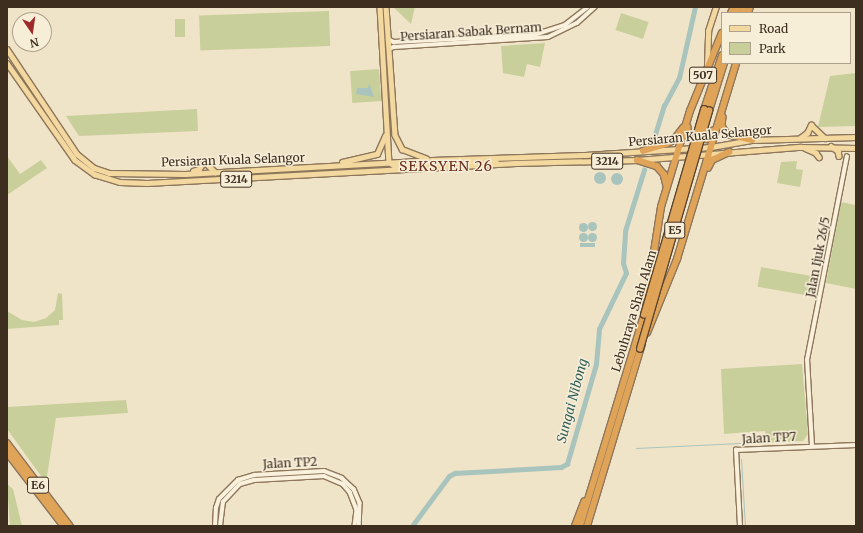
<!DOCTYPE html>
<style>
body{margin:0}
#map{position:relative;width:863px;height:533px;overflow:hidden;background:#f0e4c8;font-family:Merriweather,serif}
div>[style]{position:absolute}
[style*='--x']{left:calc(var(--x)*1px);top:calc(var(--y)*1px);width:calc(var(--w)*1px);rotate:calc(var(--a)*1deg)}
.green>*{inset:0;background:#c9cf9b;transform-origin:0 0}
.water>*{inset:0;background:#a9c4bc;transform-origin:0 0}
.round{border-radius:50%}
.stream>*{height:1px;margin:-0.5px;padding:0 0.5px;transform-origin:0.5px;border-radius:0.5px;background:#a9c4bc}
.river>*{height:4.5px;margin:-2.25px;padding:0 2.25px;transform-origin:2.25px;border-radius:2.25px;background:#a9c4bc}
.roads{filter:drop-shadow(1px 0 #8d765c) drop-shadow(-1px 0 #8d765c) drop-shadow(0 1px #8d765c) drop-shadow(0 -1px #8d765c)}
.minor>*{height:3.5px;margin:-1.75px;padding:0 1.75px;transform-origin:1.75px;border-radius:1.75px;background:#faf1dc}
.major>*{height:4.5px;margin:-2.25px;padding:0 2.25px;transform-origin:2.25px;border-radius:2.25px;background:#f3d9a0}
.highway>*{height:5.5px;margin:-2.75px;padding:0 2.75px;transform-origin:2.75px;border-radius:2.75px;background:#e0a458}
.bridges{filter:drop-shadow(1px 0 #5b4430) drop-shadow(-1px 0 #5b4430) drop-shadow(0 1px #5b4430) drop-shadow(0 -1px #5b4430)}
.highway-bridge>*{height:5.5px;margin:-2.75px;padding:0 2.75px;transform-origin:2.75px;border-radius:2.75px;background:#e0a458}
span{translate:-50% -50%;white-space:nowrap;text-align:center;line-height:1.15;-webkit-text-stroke:3px #f7eed8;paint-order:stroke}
.shield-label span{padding:1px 3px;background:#f7eed8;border:1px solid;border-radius:3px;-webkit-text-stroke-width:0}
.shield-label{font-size:11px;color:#3d2e20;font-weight:700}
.street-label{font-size:12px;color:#3d2e20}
.water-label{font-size:13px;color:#2f5d5a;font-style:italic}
.quarter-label{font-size:14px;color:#6b2e1e;letter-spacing:1px}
.frame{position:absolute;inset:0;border:8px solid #3d2e20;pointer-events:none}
.legend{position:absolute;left:721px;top:12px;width:130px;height:52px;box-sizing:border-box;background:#f7eed8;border:1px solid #ada18e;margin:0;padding:5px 7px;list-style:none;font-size:12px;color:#3d2e20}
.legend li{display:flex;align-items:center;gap:8px;height:20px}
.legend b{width:20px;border:1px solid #ada18e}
.north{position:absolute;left:12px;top:12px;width:40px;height:40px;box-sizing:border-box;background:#f7eed8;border:1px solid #ada18e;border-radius:50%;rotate:167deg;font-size:11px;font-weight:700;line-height:16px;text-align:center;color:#3d2e20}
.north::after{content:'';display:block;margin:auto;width:14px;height:18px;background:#9e2a2b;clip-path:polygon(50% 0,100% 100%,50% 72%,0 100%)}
</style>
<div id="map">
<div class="green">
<div style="clip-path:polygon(393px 7px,415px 7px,411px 24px)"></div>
<div style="left:329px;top:11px;width:35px;height:130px;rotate:88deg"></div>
<div style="left:621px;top:13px;width:29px;height:18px;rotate:18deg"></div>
<div style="left:175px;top:19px;width:10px;height:18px"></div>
<div style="clip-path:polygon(545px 43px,540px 67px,527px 64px,524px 77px,503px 73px,501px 46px)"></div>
<div style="left:379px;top:69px;width:32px;height:29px;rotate:86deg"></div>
<div style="clip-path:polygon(856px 73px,856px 126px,818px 127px,830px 76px)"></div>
<div style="clip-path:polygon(197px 109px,198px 131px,79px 136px,66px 116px)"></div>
<div style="clip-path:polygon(7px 156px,20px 174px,41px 160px,47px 168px,7px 195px)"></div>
<div style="clip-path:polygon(797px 161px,796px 169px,803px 170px,800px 187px,777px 183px,781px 162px)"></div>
<div style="clip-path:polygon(841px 202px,856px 205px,856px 289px,826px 283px)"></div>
<div style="left:761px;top:267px;width:57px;height:20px;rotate:10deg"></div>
<div style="clip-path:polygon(58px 293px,62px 294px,63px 320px,59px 320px,59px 325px,7px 329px,7px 311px,22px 320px,34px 322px,46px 318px,55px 310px)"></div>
<div style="clip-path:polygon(802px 364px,808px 434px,803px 441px,766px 443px,765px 431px,724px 434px,721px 369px)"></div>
<div style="clip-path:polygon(126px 400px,128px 413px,56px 418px,46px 483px,7px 429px,7px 407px)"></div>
<div style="clip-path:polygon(7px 484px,13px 489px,22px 526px,10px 526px)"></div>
</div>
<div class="water">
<div style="clip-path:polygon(369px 83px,374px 97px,356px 94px,357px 88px,368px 88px)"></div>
<div class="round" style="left:594px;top:172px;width:12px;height:12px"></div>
<div class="round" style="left:611px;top:173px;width:12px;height:12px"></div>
<div class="round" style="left:587.5px;top:221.5px;width:9px;height:9px"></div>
<div class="round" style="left:578.5px;top:222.5px;width:9px;height:9px"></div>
<div class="round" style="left:587.5px;top:232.5px;width:9px;height:9px"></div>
<div class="round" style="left:578.5px;top:232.5px;width:9px;height:9px"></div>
<div style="left:595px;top:243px;width:4px;height:15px;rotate:90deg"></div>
</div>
<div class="stream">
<div style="--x:636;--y:448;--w:104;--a:-2.8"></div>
<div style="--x:741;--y:459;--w:67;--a:86.6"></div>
</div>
<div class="river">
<div style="--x:654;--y:138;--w:34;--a:-73"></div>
<div style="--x:664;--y:106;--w:32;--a:-62"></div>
<div style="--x:679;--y:78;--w:73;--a:-77.3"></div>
<div style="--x:412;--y:526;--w:62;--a:-53.5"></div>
<div style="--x:449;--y:476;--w:7;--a:-27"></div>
<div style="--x:455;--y:473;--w:106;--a:-3.2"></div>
<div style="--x:561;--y:467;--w:7;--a:-27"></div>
<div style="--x:567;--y:464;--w:104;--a:-73.8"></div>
<div style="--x:596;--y:364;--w:35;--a:-85"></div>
<div style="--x:599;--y:329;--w:62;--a:-64.3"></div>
<div style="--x:626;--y:273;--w:10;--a:-107"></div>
<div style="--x:623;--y:263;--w:32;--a:-86"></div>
<div style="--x:625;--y:231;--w:64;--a:-72.7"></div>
</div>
<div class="roads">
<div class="minor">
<div style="--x:388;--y:39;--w:7;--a:27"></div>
<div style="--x:394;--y:42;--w:140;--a:-2.9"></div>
<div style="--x:534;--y:35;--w:33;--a:-18"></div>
<div style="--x:565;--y:25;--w:29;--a:-38"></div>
<div style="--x:389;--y:49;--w:5;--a:-22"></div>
<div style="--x:394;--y:47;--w:154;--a:-3.7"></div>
<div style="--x:548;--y:37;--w:32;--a:-26"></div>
<div style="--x:577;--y:23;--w:24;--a:-42"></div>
<div style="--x:812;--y:446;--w:86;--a:-93.3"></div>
<div style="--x:807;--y:360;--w:207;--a:-78.9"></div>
<div style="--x:215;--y:526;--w:18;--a:-87"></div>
<div style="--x:216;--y:508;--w:9;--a:-72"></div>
<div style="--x:219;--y:499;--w:27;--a:-45"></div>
<div style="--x:238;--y:480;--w:17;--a:-17"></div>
<div style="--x:254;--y:475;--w:70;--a:-3.3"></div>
<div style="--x:324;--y:471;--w:19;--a:21"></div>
<div style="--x:342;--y:478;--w:16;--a:43"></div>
<div style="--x:354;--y:489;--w:15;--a:67"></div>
<div style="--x:360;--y:503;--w:23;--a:92"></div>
<div style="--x:220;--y:526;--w:24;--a:-83"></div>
<div style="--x:223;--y:502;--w:25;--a:-47"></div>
<div style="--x:240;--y:484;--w:15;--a:-16"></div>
<div style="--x:254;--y:480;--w:70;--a:-3.3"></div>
<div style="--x:324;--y:476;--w:21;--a:23"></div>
<div style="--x:343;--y:484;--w:11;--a:49"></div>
<div style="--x:350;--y:492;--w:19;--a:69"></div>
<div style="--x:357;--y:510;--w:16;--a:97"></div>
<div style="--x:740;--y:526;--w:76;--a:-93"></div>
<div style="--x:736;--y:450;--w:120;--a:-2.4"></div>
</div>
<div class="major">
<div style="--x:380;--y:7;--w:155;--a:86.7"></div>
<div style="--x:386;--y:7;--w:128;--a:86"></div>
<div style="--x:395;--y:135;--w:16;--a:63"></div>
<div style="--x:402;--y:149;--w:26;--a:21"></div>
<div style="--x:7;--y:49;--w:126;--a:56.3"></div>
<div style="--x:77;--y:154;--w:22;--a:39"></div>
<div style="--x:94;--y:168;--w:16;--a:18"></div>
<div style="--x:109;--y:173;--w:76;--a:0.8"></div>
<div style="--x:185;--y:174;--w:247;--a:-3.2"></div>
<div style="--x:432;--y:160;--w:153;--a:-1.9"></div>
<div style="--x:585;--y:155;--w:126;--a:-3.6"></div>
<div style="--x:711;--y:147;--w:42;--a:-9.7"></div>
<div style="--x:752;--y:140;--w:104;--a:-1.7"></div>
<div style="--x:7;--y:63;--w:118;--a:55"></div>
<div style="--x:75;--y:160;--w:24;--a:36"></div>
<div style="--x:94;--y:174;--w:27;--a:17"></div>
<div style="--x:120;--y:182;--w:27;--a:2"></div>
<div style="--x:147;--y:183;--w:369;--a:-3.1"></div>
<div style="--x:515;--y:163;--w:122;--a:-1.4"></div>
<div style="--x:637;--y:160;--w:164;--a:-4.6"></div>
<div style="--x:800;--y:147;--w:56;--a:1"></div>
<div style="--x:707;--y:65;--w:34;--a:-88"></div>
<div style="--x:708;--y:31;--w:25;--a:-72"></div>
<div style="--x:811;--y:125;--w:19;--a:43"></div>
<div style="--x:800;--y:138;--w:9;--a:-36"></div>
<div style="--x:807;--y:133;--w:9;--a:-63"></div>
<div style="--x:831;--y:146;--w:9;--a:36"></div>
<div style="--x:838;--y:151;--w:5;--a:79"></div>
<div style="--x:805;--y:148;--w:12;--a:24"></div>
<div style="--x:816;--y:153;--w:5;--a:53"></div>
<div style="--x:204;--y:161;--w:16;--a:45"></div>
<div style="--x:342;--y:162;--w:36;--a:-13"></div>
<div style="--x:377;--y:154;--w:20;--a:-66"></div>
<div style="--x:389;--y:162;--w:7;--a:34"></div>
<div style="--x:395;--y:166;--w:101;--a:-2.3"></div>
<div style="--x:193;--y:171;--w:6;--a:-18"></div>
<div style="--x:199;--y:169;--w:9;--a:-58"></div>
</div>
<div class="highway">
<div style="--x:731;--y:13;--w:7;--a:-63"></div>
<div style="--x:736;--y:13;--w:6;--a:-72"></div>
<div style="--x:742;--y:13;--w:6;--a:-72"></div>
<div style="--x:748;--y:13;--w:6;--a:-72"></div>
<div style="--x:704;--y:110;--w:57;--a:-71.6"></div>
<div style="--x:709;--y:111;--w:50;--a:-72.6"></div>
<div style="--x:723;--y:117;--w:9;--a:96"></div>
<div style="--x:722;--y:126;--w:9;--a:58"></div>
<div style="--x:727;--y:134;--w:26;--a:13"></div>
<div style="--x:688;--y:127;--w:9;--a:90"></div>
<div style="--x:688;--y:136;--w:4;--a:34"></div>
<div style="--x:691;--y:138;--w:16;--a:4"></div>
<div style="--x:707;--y:139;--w:10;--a:-53"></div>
<div style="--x:643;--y:151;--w:24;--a:-17"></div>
<div style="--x:666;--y:144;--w:9;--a:-27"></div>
<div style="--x:674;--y:140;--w:15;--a:-53"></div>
<div style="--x:637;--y:160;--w:21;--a:17"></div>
<div style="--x:657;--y:166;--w:11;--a:49"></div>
<div style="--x:664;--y:174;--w:12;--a:76"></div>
<div style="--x:708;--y:168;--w:9;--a:-63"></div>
<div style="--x:712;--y:160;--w:19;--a:-25"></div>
<div style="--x:646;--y:303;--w:97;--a:-81.1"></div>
<div style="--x:661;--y:207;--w:100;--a:-73.2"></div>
<div style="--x:690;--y:111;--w:84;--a:-67.7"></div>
<div style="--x:647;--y:333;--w:80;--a:-67.9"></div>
<div style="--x:677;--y:259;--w:205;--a:-73.2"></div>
<div style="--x:7;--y:443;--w:104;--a:52.8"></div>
<div style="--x:7;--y:452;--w:93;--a:52.4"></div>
<div style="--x:575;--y:526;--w:26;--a:-69"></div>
<div style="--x:580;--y:526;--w:224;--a:-73.1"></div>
<div style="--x:587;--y:526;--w:190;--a:-73.2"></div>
</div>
</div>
<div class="bridges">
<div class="highway-bridge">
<div style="--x:644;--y:315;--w:214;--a:-73.7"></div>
<div style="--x:640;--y:349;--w:248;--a:-73.8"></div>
</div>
</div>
<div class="shield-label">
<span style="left:703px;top:75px">507</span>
<span style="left:607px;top:161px">3214</span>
<span style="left:236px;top:179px">3214</span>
<span style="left:675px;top:230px">E5</span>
<span style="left:38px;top:485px">E6</span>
</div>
<div class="street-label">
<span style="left:471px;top:32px;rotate:-4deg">Persiaran Sabak Bernam</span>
<span style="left:700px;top:136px;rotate:-5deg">Persiaran Kuala Selangor</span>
<span style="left:233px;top:160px;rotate:-2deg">Persiaran Kuala Selangor</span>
<span style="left:818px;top:257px;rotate:-79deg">Jalan Ijuk 26/5</span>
<span style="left:634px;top:311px;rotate:-73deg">Lebuhraya Shah Alam</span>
<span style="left:769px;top:438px;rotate:-3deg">Jalan TP7</span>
<span style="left:290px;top:463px;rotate:-3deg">Jalan TP2</span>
</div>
<div class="water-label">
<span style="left:573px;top:401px;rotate:-75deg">Sungai Nibong</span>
</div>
<div class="quarter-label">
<span style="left:446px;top:166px">SEKSYEN 26</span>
</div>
<div class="frame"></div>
<ul class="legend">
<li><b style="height:5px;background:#f3d9a0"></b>Road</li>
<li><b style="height:11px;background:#c9cf9b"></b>Park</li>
</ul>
<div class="north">N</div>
</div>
